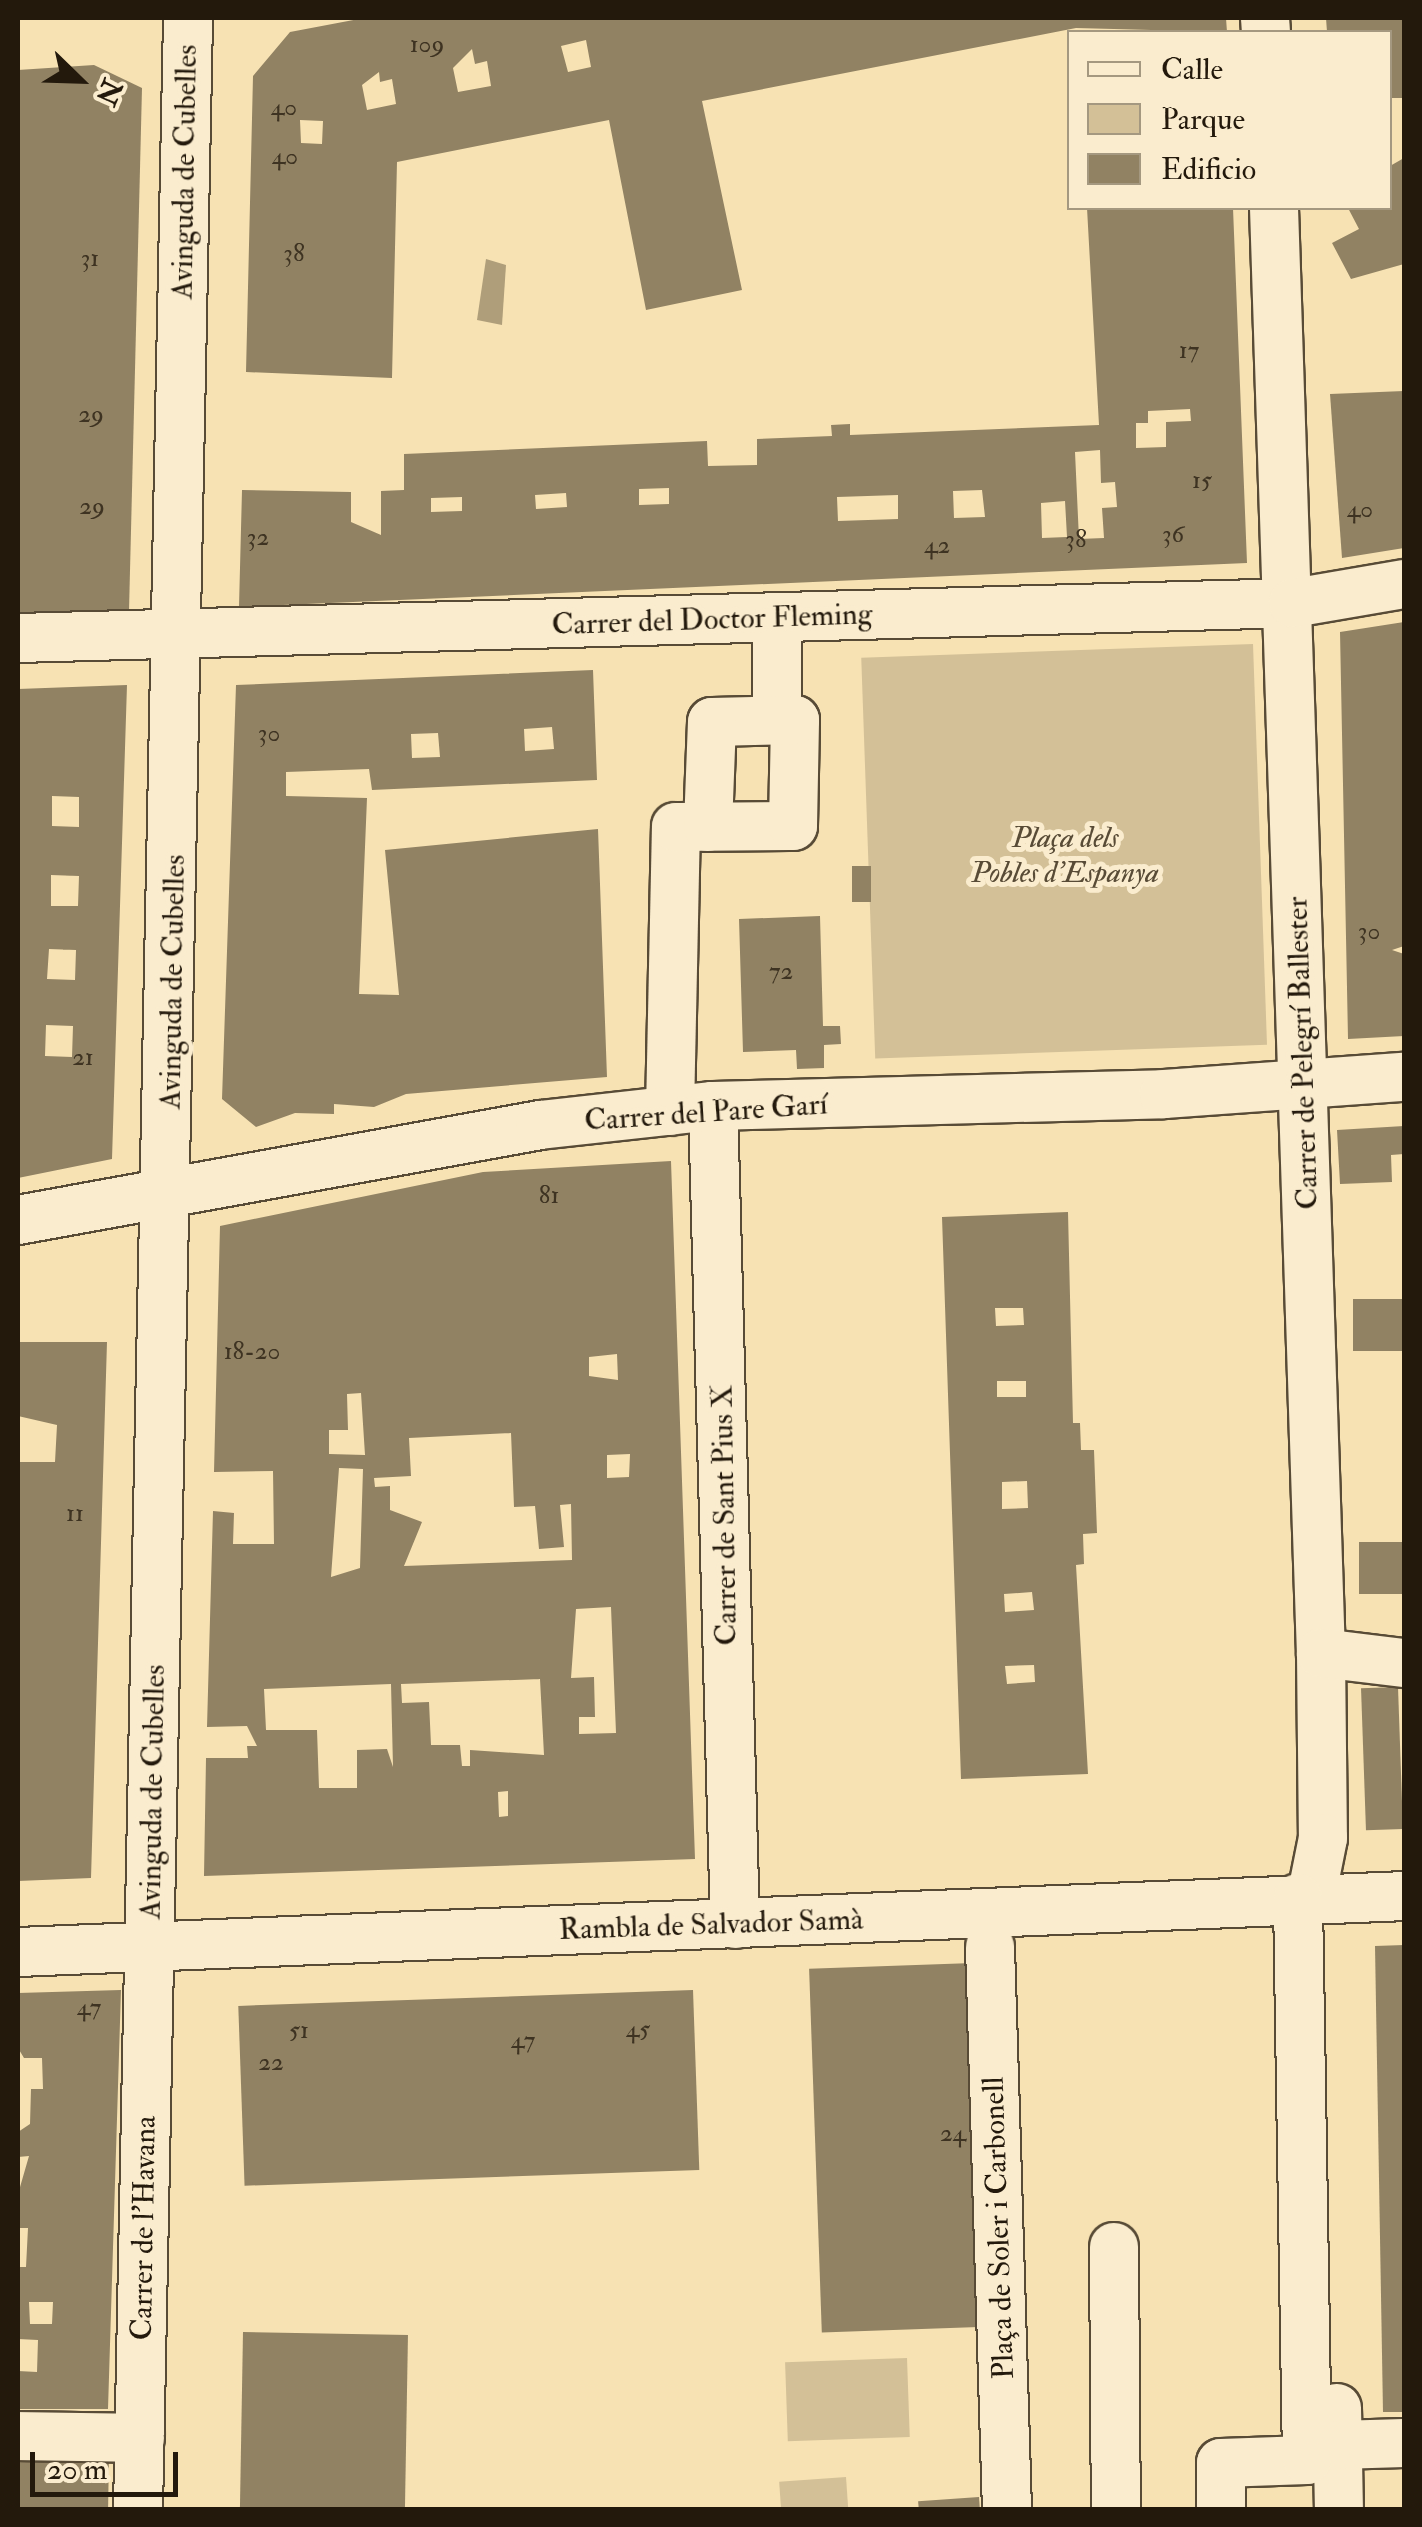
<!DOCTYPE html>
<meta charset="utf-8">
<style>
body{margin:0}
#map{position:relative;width:1422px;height:2527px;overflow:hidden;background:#f7e2b3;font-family:"IM FELL Double Pica",serif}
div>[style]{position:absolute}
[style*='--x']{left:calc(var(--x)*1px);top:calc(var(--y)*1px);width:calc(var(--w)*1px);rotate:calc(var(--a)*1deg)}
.green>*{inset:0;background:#d3c097;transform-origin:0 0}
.water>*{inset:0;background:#af9e7a}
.building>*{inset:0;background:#918263;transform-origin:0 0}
.roads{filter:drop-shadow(2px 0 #584b36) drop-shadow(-2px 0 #584b36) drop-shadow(0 2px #584b36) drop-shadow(0 -2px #584b36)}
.minor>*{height:48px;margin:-24px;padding:0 24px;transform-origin:24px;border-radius:24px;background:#faecce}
span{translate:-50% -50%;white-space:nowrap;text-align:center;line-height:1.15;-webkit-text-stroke:10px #faecce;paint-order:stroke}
.number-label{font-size:25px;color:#3e3322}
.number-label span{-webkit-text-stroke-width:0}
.street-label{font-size:30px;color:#23190c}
.park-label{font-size:30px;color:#584b36;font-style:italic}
.frame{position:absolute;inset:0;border:20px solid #23190c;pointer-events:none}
.legend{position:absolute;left:1067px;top:30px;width:325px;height:180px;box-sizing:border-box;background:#faecce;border:2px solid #a49880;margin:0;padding:12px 18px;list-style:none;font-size:30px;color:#23190c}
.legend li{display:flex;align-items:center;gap:20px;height:50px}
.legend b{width:50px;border:2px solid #a49880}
.north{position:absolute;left:30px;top:30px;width:100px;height:100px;-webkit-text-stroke:8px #faecce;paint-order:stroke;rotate:113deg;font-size:28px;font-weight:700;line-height:40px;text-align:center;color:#23190c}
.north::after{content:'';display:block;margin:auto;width:35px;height:45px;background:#23190c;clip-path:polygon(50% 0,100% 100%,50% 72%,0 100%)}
.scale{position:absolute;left:30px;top:2452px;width:148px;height:45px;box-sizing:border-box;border:5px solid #23190c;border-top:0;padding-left:12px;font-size:30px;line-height:35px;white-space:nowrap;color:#23190c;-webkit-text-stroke:8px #faecce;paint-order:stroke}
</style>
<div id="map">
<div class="green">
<div style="left:1253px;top:644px;width:401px;height:392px;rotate:88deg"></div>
<div style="left:907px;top:2358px;width:79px;height:122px;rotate:88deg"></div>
<div style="left:846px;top:2477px;width:32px;height:67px;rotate:86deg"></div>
</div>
<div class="water">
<div style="clip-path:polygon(486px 259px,506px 265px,502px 325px,477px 320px)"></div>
</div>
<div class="building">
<div style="clip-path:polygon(evenodd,364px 18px,1226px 18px,1227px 32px,1076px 28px,702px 101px,742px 290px,646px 310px,609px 120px,397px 162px,392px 378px,246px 372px,253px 76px,290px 32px,364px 18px,586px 40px,591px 67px,568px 72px,561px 46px,586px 40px,364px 18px,472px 49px,475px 64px,487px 61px,491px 86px,458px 92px,453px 68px,472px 49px,364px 18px,379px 72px,380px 82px,392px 79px,396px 104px,367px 110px,362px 85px,379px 72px,364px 18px,300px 120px,323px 121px,322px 144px,301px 143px,300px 120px)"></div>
<div style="clip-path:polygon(1326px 18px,1404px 18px,1404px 98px,1390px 98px,1390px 32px,1327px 32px)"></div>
<div style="clip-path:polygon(94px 65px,142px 88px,129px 611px,18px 617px,18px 70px)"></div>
<div style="clip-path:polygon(1404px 158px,1404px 264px,1351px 279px,1332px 243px,1359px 229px,1348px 208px,1390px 208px,1390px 166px)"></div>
<div style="clip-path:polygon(evenodd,1087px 208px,1233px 208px,1247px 563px,239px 607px,242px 490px,351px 492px,351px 522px,381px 535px,381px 491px,404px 490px,404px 454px,707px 441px,708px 466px,757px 465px,757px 439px,832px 436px,831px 425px,850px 424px,850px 435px,1099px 425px,1087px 208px,1190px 409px,1191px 421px,1166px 422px,1166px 447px,1136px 448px,1136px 423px,1148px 423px,1148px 411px,1190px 409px,1087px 208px,1100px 450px,1101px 483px,1115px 482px,1117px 507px,1102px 508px,1104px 538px,1079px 539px,1075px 452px,1100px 450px,1087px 208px,669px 488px,669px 504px,639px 505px,639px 489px,669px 488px,1087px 208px,982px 490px,985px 517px,954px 518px,953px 491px,982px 490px,1087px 208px,566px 493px,567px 507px,536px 509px,535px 495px,566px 493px,1087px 208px,898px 495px,898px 519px,838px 521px,837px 497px,898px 495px,1087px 208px,462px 497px,462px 511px,431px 512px,431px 498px,462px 497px,1087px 208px,1065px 501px,1067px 537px,1042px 538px,1041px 503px,1065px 501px)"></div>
<div style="clip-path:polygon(1404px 391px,1404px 548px,1342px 558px,1330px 394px)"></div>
<div style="clip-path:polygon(1404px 622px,1404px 946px,1392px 950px,1404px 954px,1404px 1036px,1348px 1039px,1340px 632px)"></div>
<div style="clip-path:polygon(evenodd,593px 670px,597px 780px,372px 790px,369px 769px,286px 772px,286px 796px,367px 798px,359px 994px,399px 995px,385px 850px,598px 829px,607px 1077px,406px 1094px,374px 1107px,334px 1104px,334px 1114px,295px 1113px,256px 1127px,222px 1099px,236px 685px,593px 670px,552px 727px,554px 749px,525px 751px,524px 729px,552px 727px,593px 670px,438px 733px,440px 757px,412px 758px,411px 734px,438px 733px)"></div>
<div style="clip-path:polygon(evenodd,127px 685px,112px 1159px,18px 1178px,18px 689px,127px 685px,52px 796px,79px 797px,79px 827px,52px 826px,52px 796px,127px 685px,51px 875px,79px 876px,78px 906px,51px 906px,51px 875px,127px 685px,49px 949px,76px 950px,75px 980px,47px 979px,49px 949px,127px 685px,46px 1025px,73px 1026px,72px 1057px,45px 1056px,46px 1025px)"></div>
<div style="left:852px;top:866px;width:19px;height:36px"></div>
<div style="clip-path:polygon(820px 916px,823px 1026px,840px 1026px,841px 1044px,824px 1045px,824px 1068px,797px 1069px,796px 1050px,743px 1052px,739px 919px)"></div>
<div style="clip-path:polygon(1404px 1126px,1404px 1154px,1391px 1155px,1392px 1182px,1340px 1184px,1337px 1130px)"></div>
<div style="clip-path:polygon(evenodd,671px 1161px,695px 1859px,204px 1876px,206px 1758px,248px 1758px,247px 1746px,257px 1746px,247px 1726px,207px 1727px,213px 1511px,234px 1513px,233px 1544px,274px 1544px,273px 1471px,214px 1472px,220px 1226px,483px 1172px,671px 1161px,617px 1354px,618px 1380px,589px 1376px,589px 1357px,617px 1354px,671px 1161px,361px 1393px,365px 1455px,329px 1454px,329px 1430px,348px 1430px,347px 1394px,361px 1393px,671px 1161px,511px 1433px,514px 1507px,535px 1506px,539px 1549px,564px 1547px,560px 1505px,571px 1504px,572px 1560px,404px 1566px,422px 1522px,390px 1510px,390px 1486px,375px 1487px,374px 1478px,411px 1476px,409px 1438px,511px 1433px,671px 1161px,630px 1454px,629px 1477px,607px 1478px,607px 1455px,630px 1454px,671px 1161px,339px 1468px,363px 1469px,360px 1568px,331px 1577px,339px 1468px,671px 1161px,611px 1607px,616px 1733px,579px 1734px,579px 1717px,595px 1717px,594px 1677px,571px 1678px,576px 1609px,611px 1607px,671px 1161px,540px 1679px,544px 1755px,470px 1750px,470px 1766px,462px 1766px,460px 1745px,431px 1745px,429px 1702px,402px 1703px,401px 1684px,540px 1679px,671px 1161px,391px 1684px,393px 1767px,387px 1749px,357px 1750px,357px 1788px,319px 1788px,317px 1730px,266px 1730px,264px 1689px,391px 1684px,671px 1161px,508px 1791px,508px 1816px,499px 1817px,498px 1792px,508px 1791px)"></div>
<div style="clip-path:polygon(evenodd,1068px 1212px,1073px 1423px,1080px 1423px,1081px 1450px,1094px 1450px,1097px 1533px,1083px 1534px,1084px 1564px,1076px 1565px,1088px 1774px,961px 1779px,942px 1217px,1068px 1212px,995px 1308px,1023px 1308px,1024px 1325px,996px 1326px,995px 1308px,1068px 1212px,997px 1381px,1026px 1381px,1026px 1397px,997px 1397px,997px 1381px,1068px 1212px,1027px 1481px,1028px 1508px,1002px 1509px,1002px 1482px,1027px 1481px,1068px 1212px,1032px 1592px,1034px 1610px,1005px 1612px,1004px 1594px,1032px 1592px,1068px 1212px,1034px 1665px,1035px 1682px,1007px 1684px,1005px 1666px,1034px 1665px)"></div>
<div style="left:1404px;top:1299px;width:52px;height:51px;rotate:90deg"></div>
<div style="clip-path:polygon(18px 1342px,107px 1342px,91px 1878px,18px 1881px,18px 1462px,55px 1462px,57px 1425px,18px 1416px)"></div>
<div style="left:1404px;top:1542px;width:52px;height:45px;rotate:90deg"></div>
<div style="left:1398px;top:1687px;width:142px;height:37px;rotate:88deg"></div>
<div style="clip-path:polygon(1404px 1945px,1404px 2412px,1383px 2412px,1375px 1946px)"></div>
<div style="left:973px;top:1963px;width:364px;height:164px;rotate:88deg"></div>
<div style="clip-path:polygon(evenodd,121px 1990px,108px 2409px,18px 2409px,18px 2371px,37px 2372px,38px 2340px,18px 2339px,18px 2267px,26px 2267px,28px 2228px,18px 2228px,18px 2194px,29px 2156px,18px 2157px,18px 2132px,30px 2124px,31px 2089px,43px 2089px,42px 2058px,24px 2058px,18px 2048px,18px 1993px,121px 1990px,29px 2302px,53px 2302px,52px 2324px,30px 2324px,29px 2302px)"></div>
<div style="left:693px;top:1990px;width:180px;height:455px;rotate:88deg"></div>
<div style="left:243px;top:2332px;width:165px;height:178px;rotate:1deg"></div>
<div style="left:18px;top:2456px;width:91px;height:54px;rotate:1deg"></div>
<div style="left:979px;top:2497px;width:13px;height:61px;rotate:86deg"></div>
</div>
<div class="roads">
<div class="minor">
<div style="--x:1265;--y:18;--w:14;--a:86"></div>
<div style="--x:1274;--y:208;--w:1446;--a:88.14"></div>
<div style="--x:1321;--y:1653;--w:185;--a:89.4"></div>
<div style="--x:1323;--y:1838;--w:61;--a:101.3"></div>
<div style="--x:777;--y:618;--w:102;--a:90"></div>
<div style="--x:18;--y:638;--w:1275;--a:-1.57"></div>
<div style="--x:1293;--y:603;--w:113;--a:-9.7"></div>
<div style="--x:713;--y:1106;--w:818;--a:88.46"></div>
<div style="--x:670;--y:1111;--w:284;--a:-88.8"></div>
<div style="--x:676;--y:827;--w:117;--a:-0.5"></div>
<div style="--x:793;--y:826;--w:106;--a:-88.9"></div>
<div style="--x:795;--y:720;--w:83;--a:178.6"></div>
<div style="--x:712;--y:722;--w:105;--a:92.2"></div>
<div style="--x:18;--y:1220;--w:531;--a:-10.31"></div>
<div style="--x:540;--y:1125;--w:174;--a:-6.3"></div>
<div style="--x:713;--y:1106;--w:451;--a:-1.5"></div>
<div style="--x:1164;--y:1094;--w:241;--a:-4.1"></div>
<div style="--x:1321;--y:1653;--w:84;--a:6.9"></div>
<div style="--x:990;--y:1947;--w:563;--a:88.27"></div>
<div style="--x:18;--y:1952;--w:1387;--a:-2.31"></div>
<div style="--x:1114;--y:2247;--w:263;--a:89.6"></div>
<div style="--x:1337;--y:2408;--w:102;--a:88.9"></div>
<div style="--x:18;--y:2436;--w:122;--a:0.9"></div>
<div style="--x:1338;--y:2445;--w:66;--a:-1.7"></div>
<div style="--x:138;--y:2510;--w:2493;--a:-88.85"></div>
<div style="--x:1221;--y:2510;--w:47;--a:-90"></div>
<div style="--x:1221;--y:2463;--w:86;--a:-2"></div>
<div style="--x:1307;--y:2460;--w:562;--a:-90.92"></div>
</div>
</div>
<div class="number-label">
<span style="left:427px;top:45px">109</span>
<span style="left:284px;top:108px">40</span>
<span style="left:285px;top:157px">40</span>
<span style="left:294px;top:254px">38</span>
<span style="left:90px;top:259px">31</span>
<span style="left:1189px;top:351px">17</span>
<span style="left:91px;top:415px">29</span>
<span style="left:1202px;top:481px">15</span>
<span style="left:92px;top:507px">29</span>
<span style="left:1360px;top:510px">40</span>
<span style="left:1173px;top:535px">36</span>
<span style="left:258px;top:538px">32</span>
<span style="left:1076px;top:540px">38</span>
<span style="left:937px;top:546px">42</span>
<span style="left:269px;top:734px">30</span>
<span style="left:1369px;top:932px">30</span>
<span style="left:781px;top:972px">72</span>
<span style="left:83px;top:1058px">21</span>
<span style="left:549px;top:1196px">81</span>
<span style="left:252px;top:1352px">18-20</span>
<span style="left:75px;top:1514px">11</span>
<span style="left:89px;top:2008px">47</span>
<span style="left:638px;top:2030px">45</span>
<span style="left:299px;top:2031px">51</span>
<span style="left:523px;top:2041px">47</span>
<span style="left:271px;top:2063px">22</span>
<span style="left:953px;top:2134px">24</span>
</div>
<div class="street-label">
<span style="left:185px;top:172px;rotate:-89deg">Avinguda de Cubelles</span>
<span style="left:712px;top:620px;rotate:-2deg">Carrer del Doctor Fleming</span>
<span style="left:173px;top:982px;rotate:-89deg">Avinguda de Cubelles</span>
<span style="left:1303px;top:1053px;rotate:-92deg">Carrer de Pelegrí Ballester</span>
<span style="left:706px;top:1113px;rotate:-4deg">Carrer del Pare Garí</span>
<span style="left:725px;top:1515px;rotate:-91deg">Carrer de Sant Pius X</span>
<span style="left:153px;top:1792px;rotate:-89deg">Avinguda de Cubelles</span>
<span style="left:711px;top:1925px;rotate:-2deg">Rambla de Salvador Samà</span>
<span style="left:144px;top:2228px;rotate:-89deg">Carrer de l'Havana</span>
<span style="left:999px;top:2228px;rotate:-92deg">Plaça de Soler i Carbonell</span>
</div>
<div class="park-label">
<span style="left:1065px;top:855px">Plaça dels<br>Pobles d'Espanya</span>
</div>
<div class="frame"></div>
<ul class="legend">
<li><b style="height:12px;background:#faecce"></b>Calle</li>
<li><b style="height:28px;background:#d3c097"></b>Parque</li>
<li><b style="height:28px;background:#918263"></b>Edificio</li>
</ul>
<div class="north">N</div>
<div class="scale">20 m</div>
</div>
